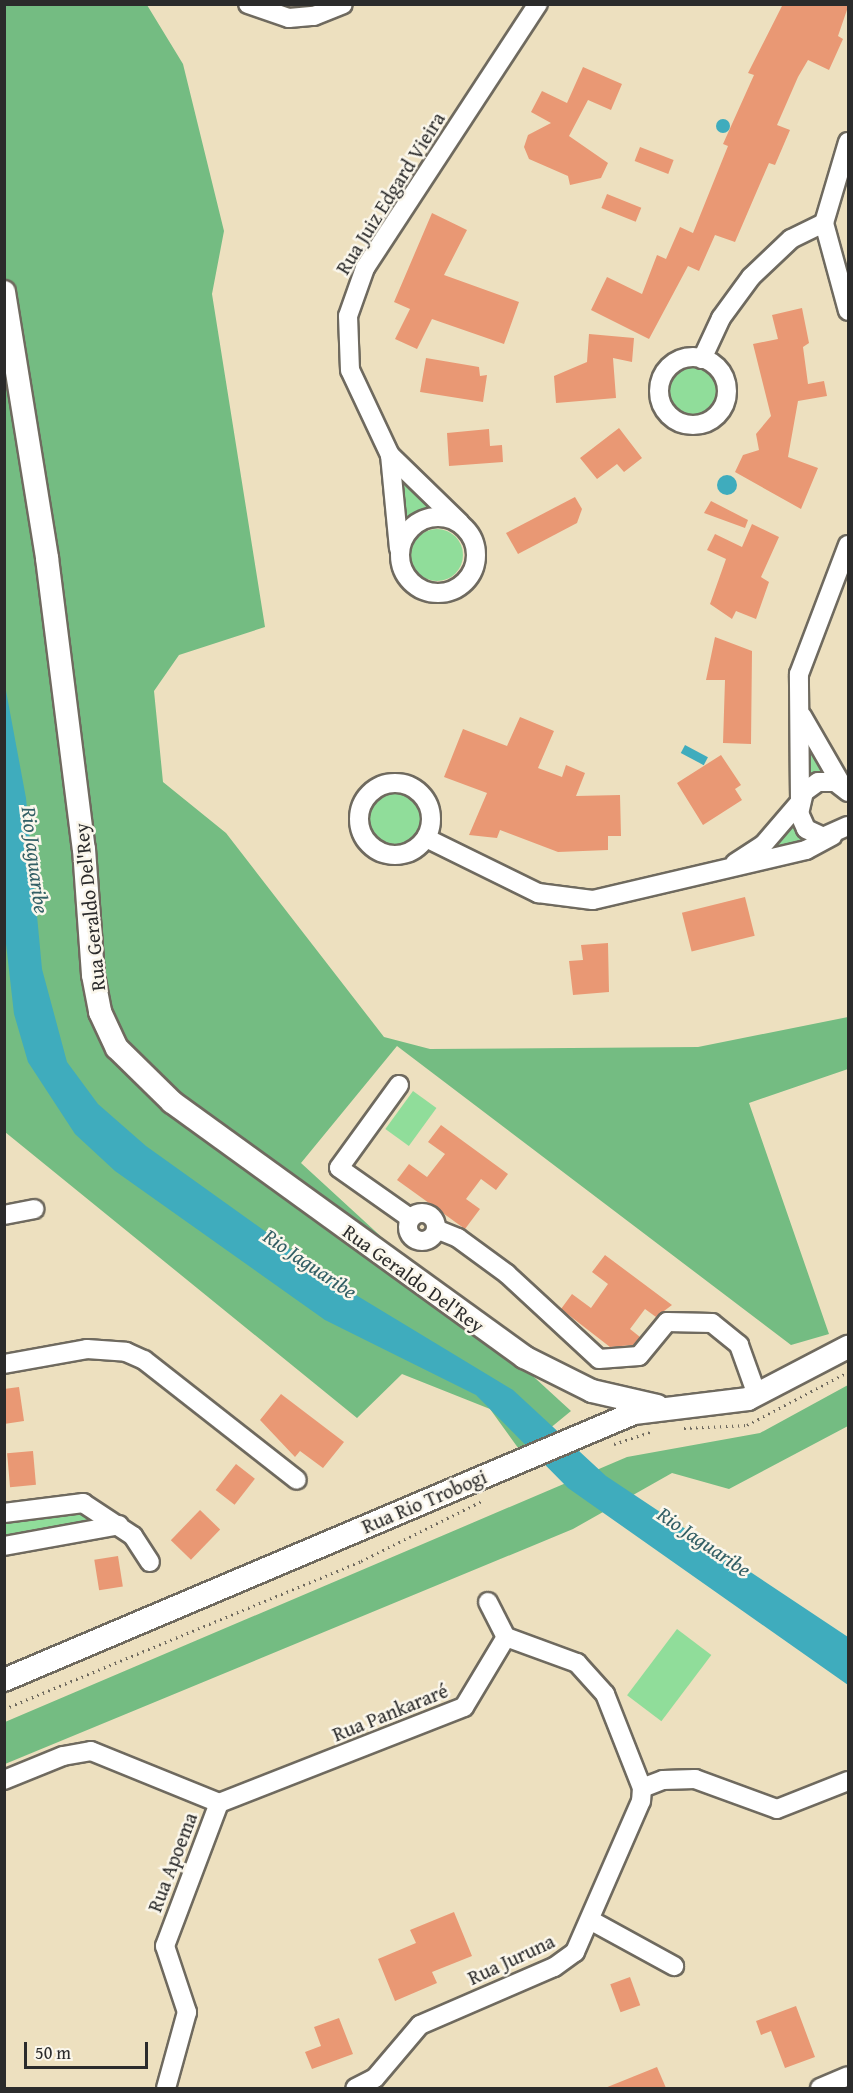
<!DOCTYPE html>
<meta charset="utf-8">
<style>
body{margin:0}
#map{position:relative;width:853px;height:2093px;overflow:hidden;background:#ede0bf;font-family:"Gentium Book Plus",serif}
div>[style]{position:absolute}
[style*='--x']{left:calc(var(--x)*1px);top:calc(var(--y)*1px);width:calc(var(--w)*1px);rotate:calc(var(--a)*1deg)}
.green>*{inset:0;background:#90dd9a;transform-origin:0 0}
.round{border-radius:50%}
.forest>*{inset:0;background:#74bc82}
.water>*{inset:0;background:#3facbd;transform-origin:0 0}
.building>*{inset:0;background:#e99874;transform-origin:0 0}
.path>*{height:3px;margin-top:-1.5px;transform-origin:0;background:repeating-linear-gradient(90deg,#6f6a5f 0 1.5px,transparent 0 6px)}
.roads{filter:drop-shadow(2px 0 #6f6a5f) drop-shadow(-2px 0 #6f6a5f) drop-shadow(0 2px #6f6a5f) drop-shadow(0 -2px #6f6a5f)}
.minor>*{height:18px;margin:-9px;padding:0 9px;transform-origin:9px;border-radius:9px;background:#fff}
.minor>.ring{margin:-9px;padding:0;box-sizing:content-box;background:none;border:18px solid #fff;border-radius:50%}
.major>*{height:22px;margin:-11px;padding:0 11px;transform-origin:11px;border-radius:11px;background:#fff}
span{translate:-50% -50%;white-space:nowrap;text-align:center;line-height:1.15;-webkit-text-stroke:5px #fbf7ec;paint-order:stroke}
.street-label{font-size:20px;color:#2b2b2b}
.water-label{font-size:21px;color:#335f65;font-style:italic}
.frame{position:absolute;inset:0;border:6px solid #2b2b2b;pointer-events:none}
.scale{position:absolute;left:24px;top:2042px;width:124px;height:27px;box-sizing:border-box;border:3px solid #2b2b2b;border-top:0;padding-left:8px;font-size:18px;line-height:21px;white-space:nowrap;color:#2b2b2b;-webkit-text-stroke:4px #fbf7ec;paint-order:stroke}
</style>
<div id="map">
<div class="green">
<div class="round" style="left:668px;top:366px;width:50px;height:50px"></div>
<div style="clip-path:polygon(401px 479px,431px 508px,405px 519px)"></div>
<div class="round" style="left:411px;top:529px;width:52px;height:52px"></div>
<div style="clip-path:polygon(808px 743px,825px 772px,809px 777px)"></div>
<div class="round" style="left:367px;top:790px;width:56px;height:56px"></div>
<div style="clip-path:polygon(795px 822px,813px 840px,767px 853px,786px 834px)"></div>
<div style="left:413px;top:1091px;width:29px;height:47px;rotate:36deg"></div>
<div style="clip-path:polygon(84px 1512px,90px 1521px,5px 1538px,5px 1521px)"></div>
<div style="left:677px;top:1629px;width:43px;height:83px;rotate:37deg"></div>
</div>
<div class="forest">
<div style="clip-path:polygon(4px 5px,147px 5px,183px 64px,224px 231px,212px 294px,265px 627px,179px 655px,154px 691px,163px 782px,226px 833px,384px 1037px,430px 1049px,698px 1047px,848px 1017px,848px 1069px,749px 1103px,829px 1334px,791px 1345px,397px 1046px,301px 1163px,571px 1411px,521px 1452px,490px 1409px,402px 1374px,357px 1418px,5px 1132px)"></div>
<div style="clip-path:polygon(848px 1385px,848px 1426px,729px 1489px,672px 1473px,573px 1529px,5px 1764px,5px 1722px,627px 1457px,760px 1433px)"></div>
</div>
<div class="water">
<div class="round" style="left:716px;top:119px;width:14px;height:14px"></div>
<div class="round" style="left:717px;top:475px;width:20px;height:20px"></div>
<div style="clip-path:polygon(4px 680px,26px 798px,42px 969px,67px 1062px,98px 1104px,146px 1146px,346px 1289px,513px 1390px,606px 1476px,848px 1637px,848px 1685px,568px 1488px,476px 1395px,325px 1320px,115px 1171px,75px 1134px,28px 1062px,14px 1014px,4px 926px)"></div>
<div style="left:685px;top:745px;width:26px;height:9px;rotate:28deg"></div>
</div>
<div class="building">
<div style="clip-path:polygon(783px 4px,849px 4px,838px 36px,843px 39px,829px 70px,808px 60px,798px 77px,777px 125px,790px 130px,775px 165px,769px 163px,735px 242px,715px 235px,699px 271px,688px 266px,649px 339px,591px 310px,607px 277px,642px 294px,657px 255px,666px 259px,680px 227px,693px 233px,728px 146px,723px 144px,754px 75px,748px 73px)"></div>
<div style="clip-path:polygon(583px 67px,622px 84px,611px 110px,588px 100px,569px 136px,608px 163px,601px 178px,570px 185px,568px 176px,529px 159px,524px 147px,528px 135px,551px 123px,531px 112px,542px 91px,567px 103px)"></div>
<div style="left:640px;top:147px;width:36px;height:15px;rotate:21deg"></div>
<div style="left:607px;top:194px;width:37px;height:15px;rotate:22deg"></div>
<div style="clip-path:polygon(432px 213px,467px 230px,444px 275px,519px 302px,504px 344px,432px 319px,417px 349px,395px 339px,410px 309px,394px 302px)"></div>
<div style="clip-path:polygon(802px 308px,809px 343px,803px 347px,808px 384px,824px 381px,827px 396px,798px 401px,788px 457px,818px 468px,801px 509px,735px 472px,743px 455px,759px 450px,756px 434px,771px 416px,753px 344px,778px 339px,772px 315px)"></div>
<div style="clip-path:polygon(589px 334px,634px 338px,632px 362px,613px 358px,616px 398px,556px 403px,554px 376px,587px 362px)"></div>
<div style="clip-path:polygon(426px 358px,479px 367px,480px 376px,487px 375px,483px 402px,420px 392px)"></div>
<div style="clip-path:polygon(619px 428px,642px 458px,624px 472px,617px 464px,597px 479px,580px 458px)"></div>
<div style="clip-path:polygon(489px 429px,490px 446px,502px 445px,503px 462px,449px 466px,447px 433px)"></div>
<div style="clip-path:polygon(575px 497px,582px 509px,577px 523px,518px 554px,506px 533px)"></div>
<div style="clip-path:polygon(711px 501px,748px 520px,745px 528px,704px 513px)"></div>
<div style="clip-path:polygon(752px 524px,779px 537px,761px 577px,769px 582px,756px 619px,736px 611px,732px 619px,710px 604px,726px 559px,707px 550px,715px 534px,742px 547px)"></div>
<div style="clip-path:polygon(715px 637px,752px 651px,751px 744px,723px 743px,725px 680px,706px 680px)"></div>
<div style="clip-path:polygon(520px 717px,554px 731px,538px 768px,562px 777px,566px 765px,585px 773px,576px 796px,620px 795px,621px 836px,608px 836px,608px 850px,558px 852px,500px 830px,497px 838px,469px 835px,487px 793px,444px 777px,463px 729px,507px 746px)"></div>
<div style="clip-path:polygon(721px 755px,741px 785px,735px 789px,742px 800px,703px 825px,677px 783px)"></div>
<div style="left:745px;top:897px;width:40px;height:65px;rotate:76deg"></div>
<div style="clip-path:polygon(608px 943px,609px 992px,573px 995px,569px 961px,583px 960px,581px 945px)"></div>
<div style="clip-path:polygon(441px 1125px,508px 1174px,496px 1190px,481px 1179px,466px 1199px,480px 1209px,465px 1229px,397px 1180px,409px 1164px,427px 1177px,445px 1154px,428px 1142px)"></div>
<div style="clip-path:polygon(605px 1255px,672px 1305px,656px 1317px,645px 1309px,630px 1329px,640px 1337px,633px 1345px,610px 1347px,561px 1309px,572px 1294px,591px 1308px,608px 1284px,592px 1272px)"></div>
<div style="clip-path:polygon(19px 1387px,24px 1421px,4px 1424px,4px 1389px)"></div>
<div style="clip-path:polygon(281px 1394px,344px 1442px,323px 1468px,300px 1451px,295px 1457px,260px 1420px)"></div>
<div style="left:33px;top:1451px;width:34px;height:26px;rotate:85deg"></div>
<div style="left:236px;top:1464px;width:24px;height:33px;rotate:38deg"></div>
<div style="left:200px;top:1510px;width:28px;height:42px;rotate:44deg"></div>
<div style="left:118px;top:1556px;width:31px;height:24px;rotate:81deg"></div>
<div style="clip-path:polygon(454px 1912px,472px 1956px,432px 1972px,437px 1983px,395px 2001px,378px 1959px,416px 1943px,410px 1930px)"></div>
<div style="left:630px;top:1977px;width:30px;height:21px;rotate:70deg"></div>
<div style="clip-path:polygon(796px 2006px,815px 2057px,785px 2068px,771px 2031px,761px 2035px,756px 2021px)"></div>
<div style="clip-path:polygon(339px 2018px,353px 2054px,312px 2069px,305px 2052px,321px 2046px,314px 2027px)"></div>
<div style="clip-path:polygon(657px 2067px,666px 2088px,605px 2088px)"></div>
</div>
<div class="path">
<div style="--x:684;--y:1428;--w:63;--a:-2.7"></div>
<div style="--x:747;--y:1425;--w:114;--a:-27.7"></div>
<div style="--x:614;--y:1444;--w:41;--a:-18.4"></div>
<div style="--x:4;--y:1709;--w:386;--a:-22.5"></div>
<div style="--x:361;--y:1561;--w:137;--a:-26.4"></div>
</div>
<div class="roads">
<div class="minor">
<div style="--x:248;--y:4;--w:43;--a:18.9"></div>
<div style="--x:289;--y:18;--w:25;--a:-5"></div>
<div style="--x:314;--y:16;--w:31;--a:-22"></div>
<div style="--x:848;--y:142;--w:84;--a:106.5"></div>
<div style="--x:824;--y:223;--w:91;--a:74.7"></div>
<div class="ring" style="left:659px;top:357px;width:50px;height:50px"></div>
<div style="--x:702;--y:359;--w:45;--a:-65.1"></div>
<div style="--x:721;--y:318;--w:51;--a:-53.8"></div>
<div style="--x:751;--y:277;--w:55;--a:-43.5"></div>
<div style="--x:791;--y:239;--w:37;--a:-26"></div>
<div style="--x:390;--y:455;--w:94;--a:84.5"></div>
<div class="ring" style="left:400px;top:517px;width:58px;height:58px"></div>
<div style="--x:460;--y:523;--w:98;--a:-135.8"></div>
<div style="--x:390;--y:455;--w:94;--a:-115.2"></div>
<div style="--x:350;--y:370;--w:54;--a:-92.1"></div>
<div style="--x:348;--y:316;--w:51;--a:-70.5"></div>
<div style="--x:365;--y:268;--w:316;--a:-56.8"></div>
<div style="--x:802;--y:716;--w:82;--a:60"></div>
<div class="ring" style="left:359px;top:783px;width:54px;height:54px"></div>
<div style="--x:848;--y:792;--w:16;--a:-142"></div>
<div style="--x:835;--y:782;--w:17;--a:180"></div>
<div style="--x:818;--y:782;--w:17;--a:144"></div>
<div style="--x:804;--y:792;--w:22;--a:103"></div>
<div style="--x:799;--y:813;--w:17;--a:66"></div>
<div style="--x:806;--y:829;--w:19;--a:25"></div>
<div style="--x:823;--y:837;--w:27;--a:-24"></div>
<div style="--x:800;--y:800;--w:126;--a:-90.5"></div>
<div style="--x:799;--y:674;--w:138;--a:-69.2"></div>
<div style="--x:426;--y:838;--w:125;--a:26.2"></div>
<div style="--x:538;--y:893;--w:55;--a:7.3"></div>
<div style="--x:593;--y:900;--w:219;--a:-13.2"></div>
<div style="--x:806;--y:850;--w:30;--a:-28"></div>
<div style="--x:735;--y:863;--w:33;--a:-33"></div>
<div style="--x:763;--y:845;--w:55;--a:-49.4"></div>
<div style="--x:399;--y:1085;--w:102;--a:125.9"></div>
<div style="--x:339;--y:1168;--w:87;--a:35.2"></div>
<div class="ring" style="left:408px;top:1213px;width:10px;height:10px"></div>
<div style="--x:4;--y:1215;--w:31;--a:-11"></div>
<div style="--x:436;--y:1229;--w:24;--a:22"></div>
<div style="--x:458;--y:1238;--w:61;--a:36.3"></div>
<div style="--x:507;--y:1274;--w:125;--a:42.7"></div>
<div style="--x:599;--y:1359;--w:40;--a:-4.3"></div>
<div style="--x:639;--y:1356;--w:44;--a:-50.5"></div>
<div style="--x:667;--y:1322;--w:45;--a:1.3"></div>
<div style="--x:712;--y:1323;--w:35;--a:39"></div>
<div style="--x:739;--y:1345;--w:53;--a:70.2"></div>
<div style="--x:4;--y:1364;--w:84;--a:-10.2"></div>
<div style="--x:87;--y:1349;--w:39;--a:4"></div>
<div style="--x:126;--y:1352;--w:20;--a:24"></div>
<div style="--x:144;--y:1360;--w:194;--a:38.1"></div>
<div style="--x:4;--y:1513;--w:80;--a:-7.2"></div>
<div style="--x:83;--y:1503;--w:60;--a:33.4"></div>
<div style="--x:133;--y:1536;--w:31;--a:57"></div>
<div style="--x:4;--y:1546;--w:117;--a:-10.3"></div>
<div style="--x:488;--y:1602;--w:39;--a:63"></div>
<div style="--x:4;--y:1780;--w:64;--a:-22.1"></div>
<div style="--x:63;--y:1756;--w:28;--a:-10"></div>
<div style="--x:91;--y:1751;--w:138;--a:22.1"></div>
<div style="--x:219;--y:1803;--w:153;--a:110.7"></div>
<div style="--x:165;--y:1946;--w:70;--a:71.6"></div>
<div style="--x:187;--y:2012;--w:79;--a:105.4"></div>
<div style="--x:642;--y:1788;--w:22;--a:-21"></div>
<div style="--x:663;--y:1780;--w:32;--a:-2"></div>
<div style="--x:695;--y:1779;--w:87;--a:20.1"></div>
<div style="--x:777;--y:1809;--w:76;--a:-21.5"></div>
<div style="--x:219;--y:1803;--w:263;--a:-21.4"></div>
<div style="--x:464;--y:1707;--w:82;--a:-59"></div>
<div style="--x:506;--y:1637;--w:76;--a:20.1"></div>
<div style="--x:577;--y:1663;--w:42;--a:47.9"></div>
<div style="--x:605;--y:1694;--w:101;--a:68.5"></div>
<div style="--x:642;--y:1788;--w:13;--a:94"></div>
<div style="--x:641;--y:1801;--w:165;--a:113.6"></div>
<div style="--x:575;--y:1952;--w:26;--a:144"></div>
<div style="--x:554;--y:1967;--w:146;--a:156.6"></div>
<div style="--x:420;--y:2025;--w:70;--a:130.3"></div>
<div style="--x:375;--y:2078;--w:22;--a:153"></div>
<div style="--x:590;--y:1920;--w:96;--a:28.7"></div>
<div style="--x:820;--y:2088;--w:30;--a:-23"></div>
</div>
<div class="major">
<div style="--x:4;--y:292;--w:269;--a:80.8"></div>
<div style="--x:47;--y:558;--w:293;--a:82.8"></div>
<div style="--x:84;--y:849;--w:126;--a:85.9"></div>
<div style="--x:93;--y:975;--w:38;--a:79"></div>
<div style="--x:100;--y:1012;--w:40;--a:65"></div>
<div style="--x:117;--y:1048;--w:77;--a:44.5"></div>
<div style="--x:172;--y:1102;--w:435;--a:35.9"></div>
<div style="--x:524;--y:1357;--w:76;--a:26.6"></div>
<div style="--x:592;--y:1391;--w:67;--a:13"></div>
<div style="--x:4;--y:1680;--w:684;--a:-22.97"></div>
<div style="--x:634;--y:1413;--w:115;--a:-7"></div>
<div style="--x:748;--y:1399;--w:113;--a:-27.5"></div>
</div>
</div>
<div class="street-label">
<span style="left:390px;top:193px;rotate:-58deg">Rua Juiz Edgard Vieira</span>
<span style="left:89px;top:907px;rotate:-96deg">Rua Geraldo Del'Rey</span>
<span style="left:414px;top:1278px;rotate:36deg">Rua Geraldo Del'Rey</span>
<span style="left:424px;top:1501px;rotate:-23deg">Rua Rio Trobogi</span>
<span style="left:390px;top:1712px;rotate:-22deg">Rua Pankararé</span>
<span style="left:172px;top:1862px;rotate:-69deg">Rua Apoema</span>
<span style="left:511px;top:1959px;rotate:-25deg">Rua Juruna</span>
</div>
<div class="water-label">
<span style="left:35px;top:860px;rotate:83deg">Rio Jaguaribe</span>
<span style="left:310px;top:1264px;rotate:34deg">Rio Jaguaribe</span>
<span style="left:704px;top:1542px;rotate:34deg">Rio Jaguaribe</span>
</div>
<div class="frame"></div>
<div class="scale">50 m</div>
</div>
